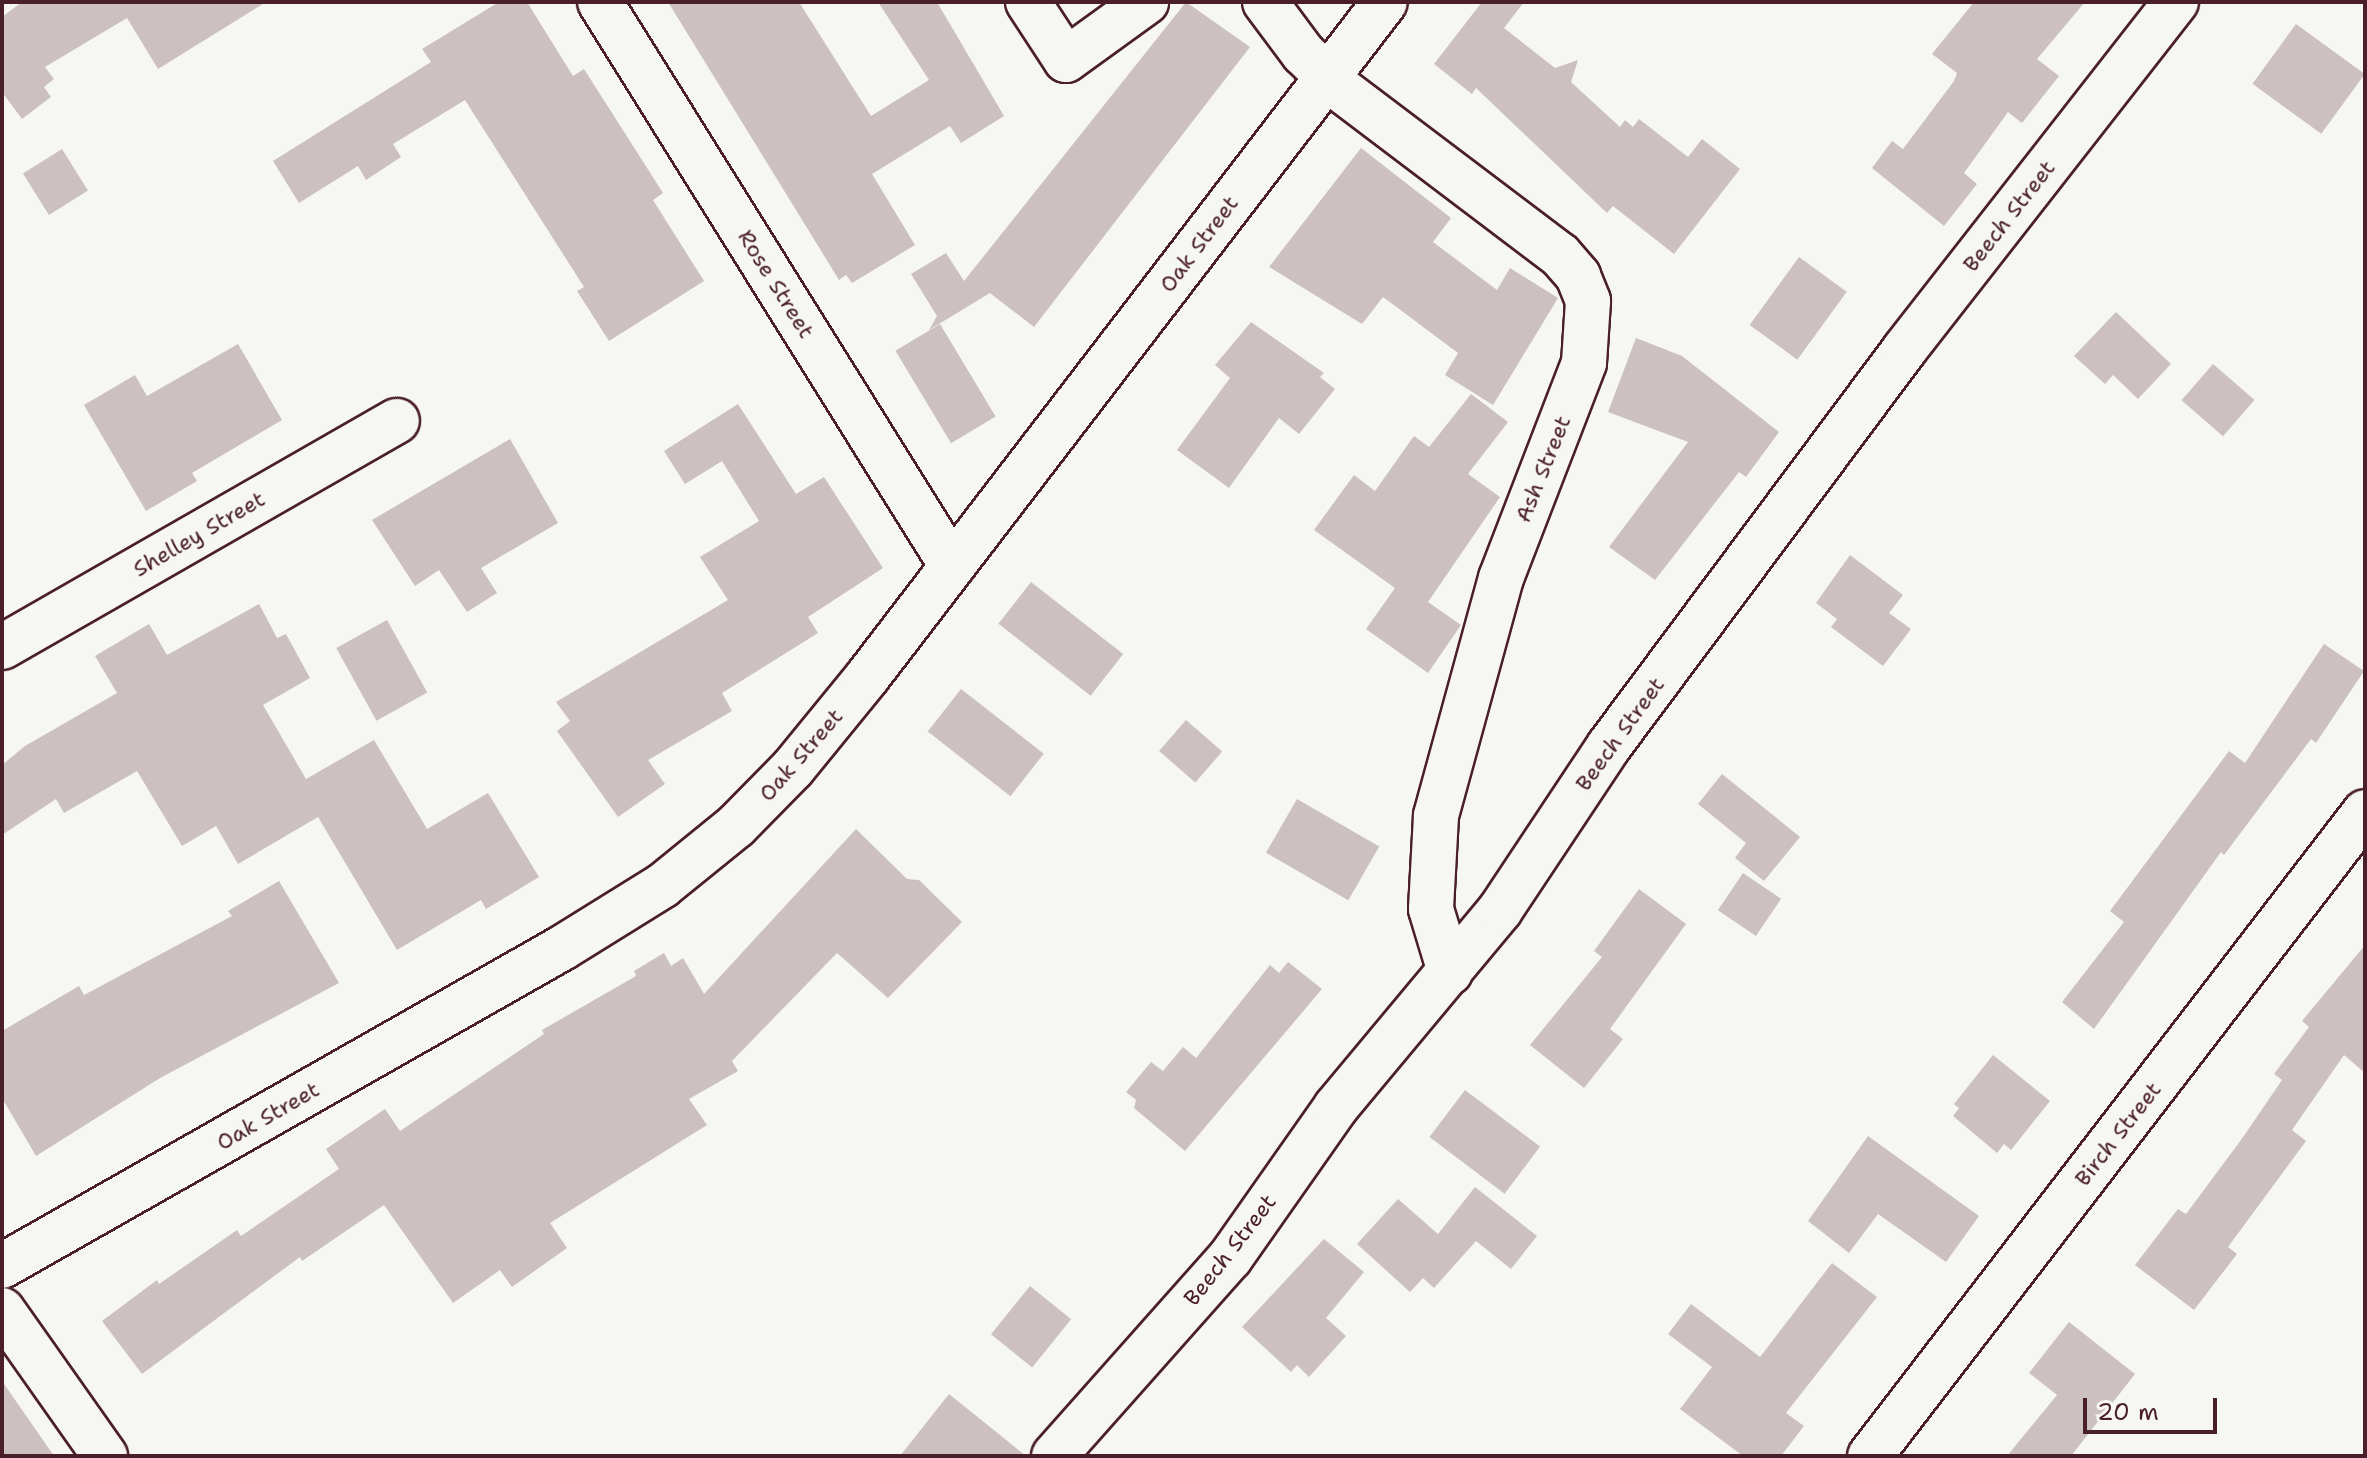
<!DOCTYPE html>
<style>
body{margin:0}
#map{position:relative;width:2367px;height:1458px;overflow:hidden;background:#f6f6f2;font-family:"Shantell Sans",sans-serif}
div>[style]{position:absolute}
[style*='--x']{left:calc(var(--x)*1px);top:calc(var(--y)*1px);width:calc(var(--w)*1px);rotate:calc(var(--a)*1deg)}
.building>*{inset:0;background:#ccc1c0;transform-origin:0 0}
.roads{filter:drop-shadow(2px 0 #4a1f2b) drop-shadow(-2px 0 #4a1f2b) drop-shadow(0 2px #4a1f2b) drop-shadow(0 -2px #4a1f2b)}
.minor>*{height:44px;margin:-22px;padding:0 22px;transform-origin:22px;border-radius:22px;background:#f6f6f2}
span{translate:-50% -50%;white-space:nowrap;text-align:center;line-height:1.15;-webkit-text-stroke:7px #f6f6f2;paint-order:stroke}
.street-label{font-size:22px;color:#4a1f2b}
.frame{position:absolute;inset:0;border:4px solid #4a1f2b;pointer-events:none}
.scale{position:absolute;left:2083px;top:1398px;width:134px;height:36px;box-sizing:border-box;border:4px solid #4a1f2b;border-top:0;padding-left:10px;font-size:24px;line-height:28px;white-space:nowrap;color:#4a1f2b;-webkit-text-stroke:6px #f6f6f2;paint-order:stroke}
</style>
<div id="map">
<div class="building">
<div style="clip-path:polygon(22px 2px,266px 2px,158px 69px,127px 18px,45px 67px,54px 79px,44px 87px,51px 97px,22px 119px,2px 92px,2px 17px)"></div>
<div style="clip-path:polygon(499px 2px,527px 2px,573px 76px,584px 69px,663px 193px,653px 200px,704px 281px,609px 341px,577px 291px,584px 287px,465px 100px,393px 144px,401px 157px,366px 180px,358px 166px,299px 203px,273px 161px,431px 62px,422px 49px)"></div>
<div style="clip-path:polygon(668px 2px,799px 2px,871px 116px,929px 80px,878px 2px,937px 2px,1004px 116px,961px 143px,950px 126px,872px 174px,915px 245px,852px 283px,846px 275px,839px 280px)"></div>
<div style="clip-path:polygon(1186px 2px,1250px 47px,1034px 327px,990px 293px,929px 330px,937px 316px,911px 274px,946px 253px,964px 281px)"></div>
<div style="clip-path:polygon(1482px 2px,1524px 2px,1504px 28px,1555px 68px,1578px 60px,1571px 82px,1620px 127px,1625px 120px,1633px 127px,1639px 119px,1688px 157px,1702px 139px,1740px 169px,1674px 254px,1613px 206px,1607px 213px,1476px 88px,1472px 94px,1434px 64px)"></div>
<div style="clip-path:polygon(1974px 2px,2085px 2px,2037px 59px,2059px 76px,2022px 123px,2008px 112px,1964px 173px,1977px 184px,1944px 226px,1872px 168px,1892px 141px,1903px 149px,1954px 81px,1957px 73px,1932px 54px)"></div>
<div style="left:2296px;top:24px;width:85px;height:74px;rotate:36deg"></div>
<div style="clip-path:polygon(1361px 148px,1451px 218px,1433px 242px,1497px 290px,1510px 268px,1558px 298px,1493px 405px,1445px 375px,1458px 353px,1383px 297px,1362px 324px,1269px 267px)"></div>
<div style="left:62px;top:149px;width:49px;height:46px;rotate:58deg"></div>
<div style="left:1799px;top:257px;width:59px;height:84px;rotate:36deg"></div>
<div style="clip-path:polygon(2116px 312px,2171px 364px,2138px 399px,2113px 375px,2105px 384px,2074px 356px)"></div>
<div style="clip-path:polygon(1251px 322px,1324px 373px,1320px 377px,1335px 389px,1299px 434px,1279px 418px,1229px 488px,1177px 450px,1230px 378px,1215px 365px)"></div>
<div style="left:940px;top:324px;width:108px;height:52px;rotate:59deg"></div>
<div style="clip-path:polygon(1636px 338px,1682px 356px,1779px 432px,1746px 477px,1739px 472px,1655px 580px,1609px 547px,1688px 442px,1608px 412px)"></div>
<div style="clip-path:polygon(238px 344px,282px 420px,192px 473px,197px 481px,146px 511px,84px 405px,135px 375px,147px 396px)"></div>
<div style="left:2213px;top:364px;width:55px;height:48px;rotate:41deg"></div>
<div style="clip-path:polygon(1471px 394px,1508px 422px,1468px 474px,1500px 497px,1428px 602px,1461px 625px,1428px 673px,1366px 629px,1395px 588px,1314px 530px,1354px 475px,1375px 491px,1414px 436px,1429px 447px)"></div>
<div style="clip-path:polygon(738px 404px,796px 494px,824px 477px,883px 568px,808px 617px,818px 633px,722px 693px,732px 711px,648px 760px,665px 784px,618px 817px,557px 731px,570px 721px,556px 702px,728px 600px,700px 557px,759px 521px,722px 461px,685px 484px,664px 451px)"></div>
<div style="clip-path:polygon(510px 439px,558px 523px,481px 568px,497px 593px,467px 612px,439px 570px,415px 586px,372px 520px)"></div>
<div style="clip-path:polygon(1850px 555px,1903px 595px,1889px 613px,1911px 629px,1883px 666px,1831px 627px,1837px 619px,1816px 603px)"></div>
<div style="left:1031px;top:582px;width:117px;height:53px;rotate:38deg"></div>
<div style="clip-path:polygon(259px 604px,277px 638px,286px 634px,310px 678px,263px 705px,306px 779px,374px 740px,427px 829px,488px 793px,539px 877px,486px 909px,481px 900px,397px 950px,318px 817px,238px 864px,216px 826px,182px 846px,137px 771px,64px 813px,56px 799px,2px 835px,2px 765px,25px 746px,117px 693px,95px 656px,149px 624px,167px 655px)"></div>
<div style="left:387px;top:620px;width:83px;height:58px;rotate:61deg"></div>
<div style="clip-path:polygon(2324px 644px,2364px 671px,2316px 743px,2311px 739px,2224px 855px,2221px 852px,2094px 1029px,2062px 1002px,2124px 922px,2110px 911px,2229px 751px,2245px 763px)"></div>
<div style="left:961px;top:689px;width:105px;height:54px;rotate:38deg"></div>
<div style="left:1186px;top:720px;width:48px;height:41px;rotate:41deg"></div>
<div style="clip-path:polygon(1722px 774px,1800px 837px,1764px 881px,1735px 858px,1746px 843px,1698px 804px)"></div>
<div style="left:1297px;top:799px;width:95px;height:62px;rotate:30deg"></div>
<div style="clip-path:polygon(856px 829px,907px 879px,919px 880px,962px 922px,888px 998px,837px 953px,732px 1061px,738px 1071px,689px 1099px,707px 1125px,550px 1223px,567px 1248px,512px 1287px,500px 1270px,453px 1303px,384px 1205px,302px 1261px,300px 1257px,142px 1374px,102px 1321px,157px 1280px,159px 1284px,237px 1230px,241px 1236px,339px 1169px,326px 1149px,385px 1109px,400px 1131px,544px 1034px,542px 1030px,636px 976px,634px 971px,664px 953px,671px 966px,683px 958px,704px 994px)"></div>
<div style="left:1743px;top:873px;width:46px;height:45px;rotate:34deg"></div>
<div style="clip-path:polygon(279px 881px,339px 983px,160px 1078px,36px 1156px,2px 1098px,2px 1031px,79px 986px,84px 995px,232px 916px,228px 911px)"></div>
<div style="clip-path:polygon(1639px 889px,1686px 924px,1610px 1029px,1623px 1039px,1584px 1088px,1530px 1045px,1602px 957px,1594px 951px)"></div>
<div style="clip-path:polygon(2365px 945px,2365px 1073px,2344px 1055px,2292px 1130px,2306px 1141px,2228px 1247px,2237px 1254px,2194px 1310px,2135px 1265px,2178px 1209px,2186px 1214px,2241px 1140px,2282px 1080px,2274px 1074px,2309px 1027px,2302px 1021px)"></div>
<div style="clip-path:polygon(1288px 962px,1322px 989px,1185px 1151px,1134px 1108px,1136px 1100px,1126px 1092px,1151px 1062px,1163px 1071px,1183px 1047px,1196px 1058px,1270px 965px,1279px 973px)"></div>
<div style="clip-path:polygon(1993px 1055px,2050px 1101px,2011px 1150px,2004px 1144px,1997px 1153px,1953px 1116px,1959px 1108px,1954px 1104px)"></div>
<div style="left:1465px;top:1090px;width:94px;height:59px;rotate:37deg"></div>
<div style="clip-path:polygon(1868px 1136px,1979px 1216px,1946px 1262px,1878px 1214px,1849px 1253px,1808px 1221px)"></div>
<div style="clip-path:polygon(1475px 1187px,1537px 1236px,1511px 1269px,1476px 1241px,1434px 1288px,1423px 1278px,1410px 1292px,1357px 1244px,1398px 1199px,1438px 1234px)"></div>
<div style="clip-path:polygon(1324px 1239px,1364px 1272px,1326px 1318px,1346px 1336px,1309px 1377px,1297px 1365px,1291px 1372px,1242px 1327px)"></div>
<div style="clip-path:polygon(1832px 1263px,1877px 1297px,1786px 1413px,1804px 1426px,1781px 1456px,1743px 1456px,1680px 1409px,1712px 1367px,1668px 1334px,1691px 1304px,1760px 1357px)"></div>
<div style="left:1030px;top:1286px;width:53px;height:62px;rotate:39deg"></div>
<div style="clip-path:polygon(2069px 1322px,2135px 1374px,2071px 1456px,2007px 1456px,2057px 1395px,2029px 1373px)"></div>
<div style="clip-path:polygon(2px 1381px,54px 1456px,2px 1456px)"></div>
<div style="clip-path:polygon(949px 1394px,1026px 1456px,900px 1456px)"></div>
</div>
<div class="roads">
<div class="minor">
<div style="--x:600;--y:2;--w:665;--a:58.03"></div>
<div style="--x:1028;--y:2;--w:69;--a:56.8"></div>
<div style="--x:1066;--y:60;--w:99;--a:-35.9"></div>
<div style="--x:1265;--y:2;--w:64;--a:53.3"></div>
<div style="--x:1303;--y:53;--w:50;--a:44.2"></div>
<div style="--x:1339;--y:88;--w:277;--a:37.1"></div>
<div style="--x:1560;--y:255;--w:28;--a:49"></div>
<div style="--x:1578;--y:276;--w:27;--a:68"></div>
<div style="--x:1588;--y:301;--w:62;--a:93.7"></div>
<div style="--x:1584;--y:363;--w:230;--a:111.1"></div>
<div style="--x:1501;--y:578;--w:247;--a:105.3"></div>
<div style="--x:1436;--y:816;--w:93;--a:93.1"></div>
<div style="--x:1431;--y:909;--w:66;--a:73.2"></div>
<div style="--x:2;--y:647;--w:455;--a:-29.8"></div>
<div style="--x:2;--y:1266;--w:644;--a:-29.59"></div>
<div style="--x:562;--y:948;--w:118;--a:-31.8"></div>
<div style="--x:662;--y:886;--w:95;--a:-39"></div>
<div style="--x:736;--y:826;--w:81;--a:-45.5"></div>
<div style="--x:793;--y:768;--w:119;--a:-50.8"></div>
<div style="--x:868;--y:676;--w:849;--a:-52.51"></div>
<div style="--x:2;--y:1310;--w:179;--a:54.8"></div>
<div style="--x:1054;--y:1456;--w:265;--a:-48.4"></div>
<div style="--x:1230;--y:1258;--w:184;--a:-54.9"></div>
<div style="--x:1336;--y:1107;--w:256;--a:-50.2"></div>
<div style="--x:1500;--y:910;--w:197;--a:-56.4"></div>
<div style="--x:1609;--y:746;--w:494;--a:-53.3"></div>
<div style="--x:1904;--y:350;--w:442;--a:-52"></div>
<div style="--x:1870;--y:1456;--w:812;--a:-52.45"></div>
</div>
</div>
<div class="street-label">
<span style="left:2009px;top:216px;rotate:-52deg">Beech Street</span>
<span style="left:1199px;top:244px;rotate:-53deg">Oak Street</span>
<span style="left:776px;top:284px;rotate:58deg">Rose Street</span>
<span style="left:1543px;top:469px;rotate:-68deg">Ash Street</span>
<span style="left:199px;top:534px;rotate:-30deg">Shelley Street</span>
<span style="left:1620px;top:734px;rotate:-54deg">Beech Street</span>
<span style="left:801px;top:755px;rotate:-49deg">Oak Street</span>
<span style="left:268px;top:1116px;rotate:-30deg">Oak Street</span>
<span style="left:2118px;top:1134px;rotate:-52deg">Birch Street</span>
<span style="left:1230px;top:1250px;rotate:-52deg">Beech Street</span>
</div>
<div class="frame"></div>
<div class="scale">20 m</div>
</div>
